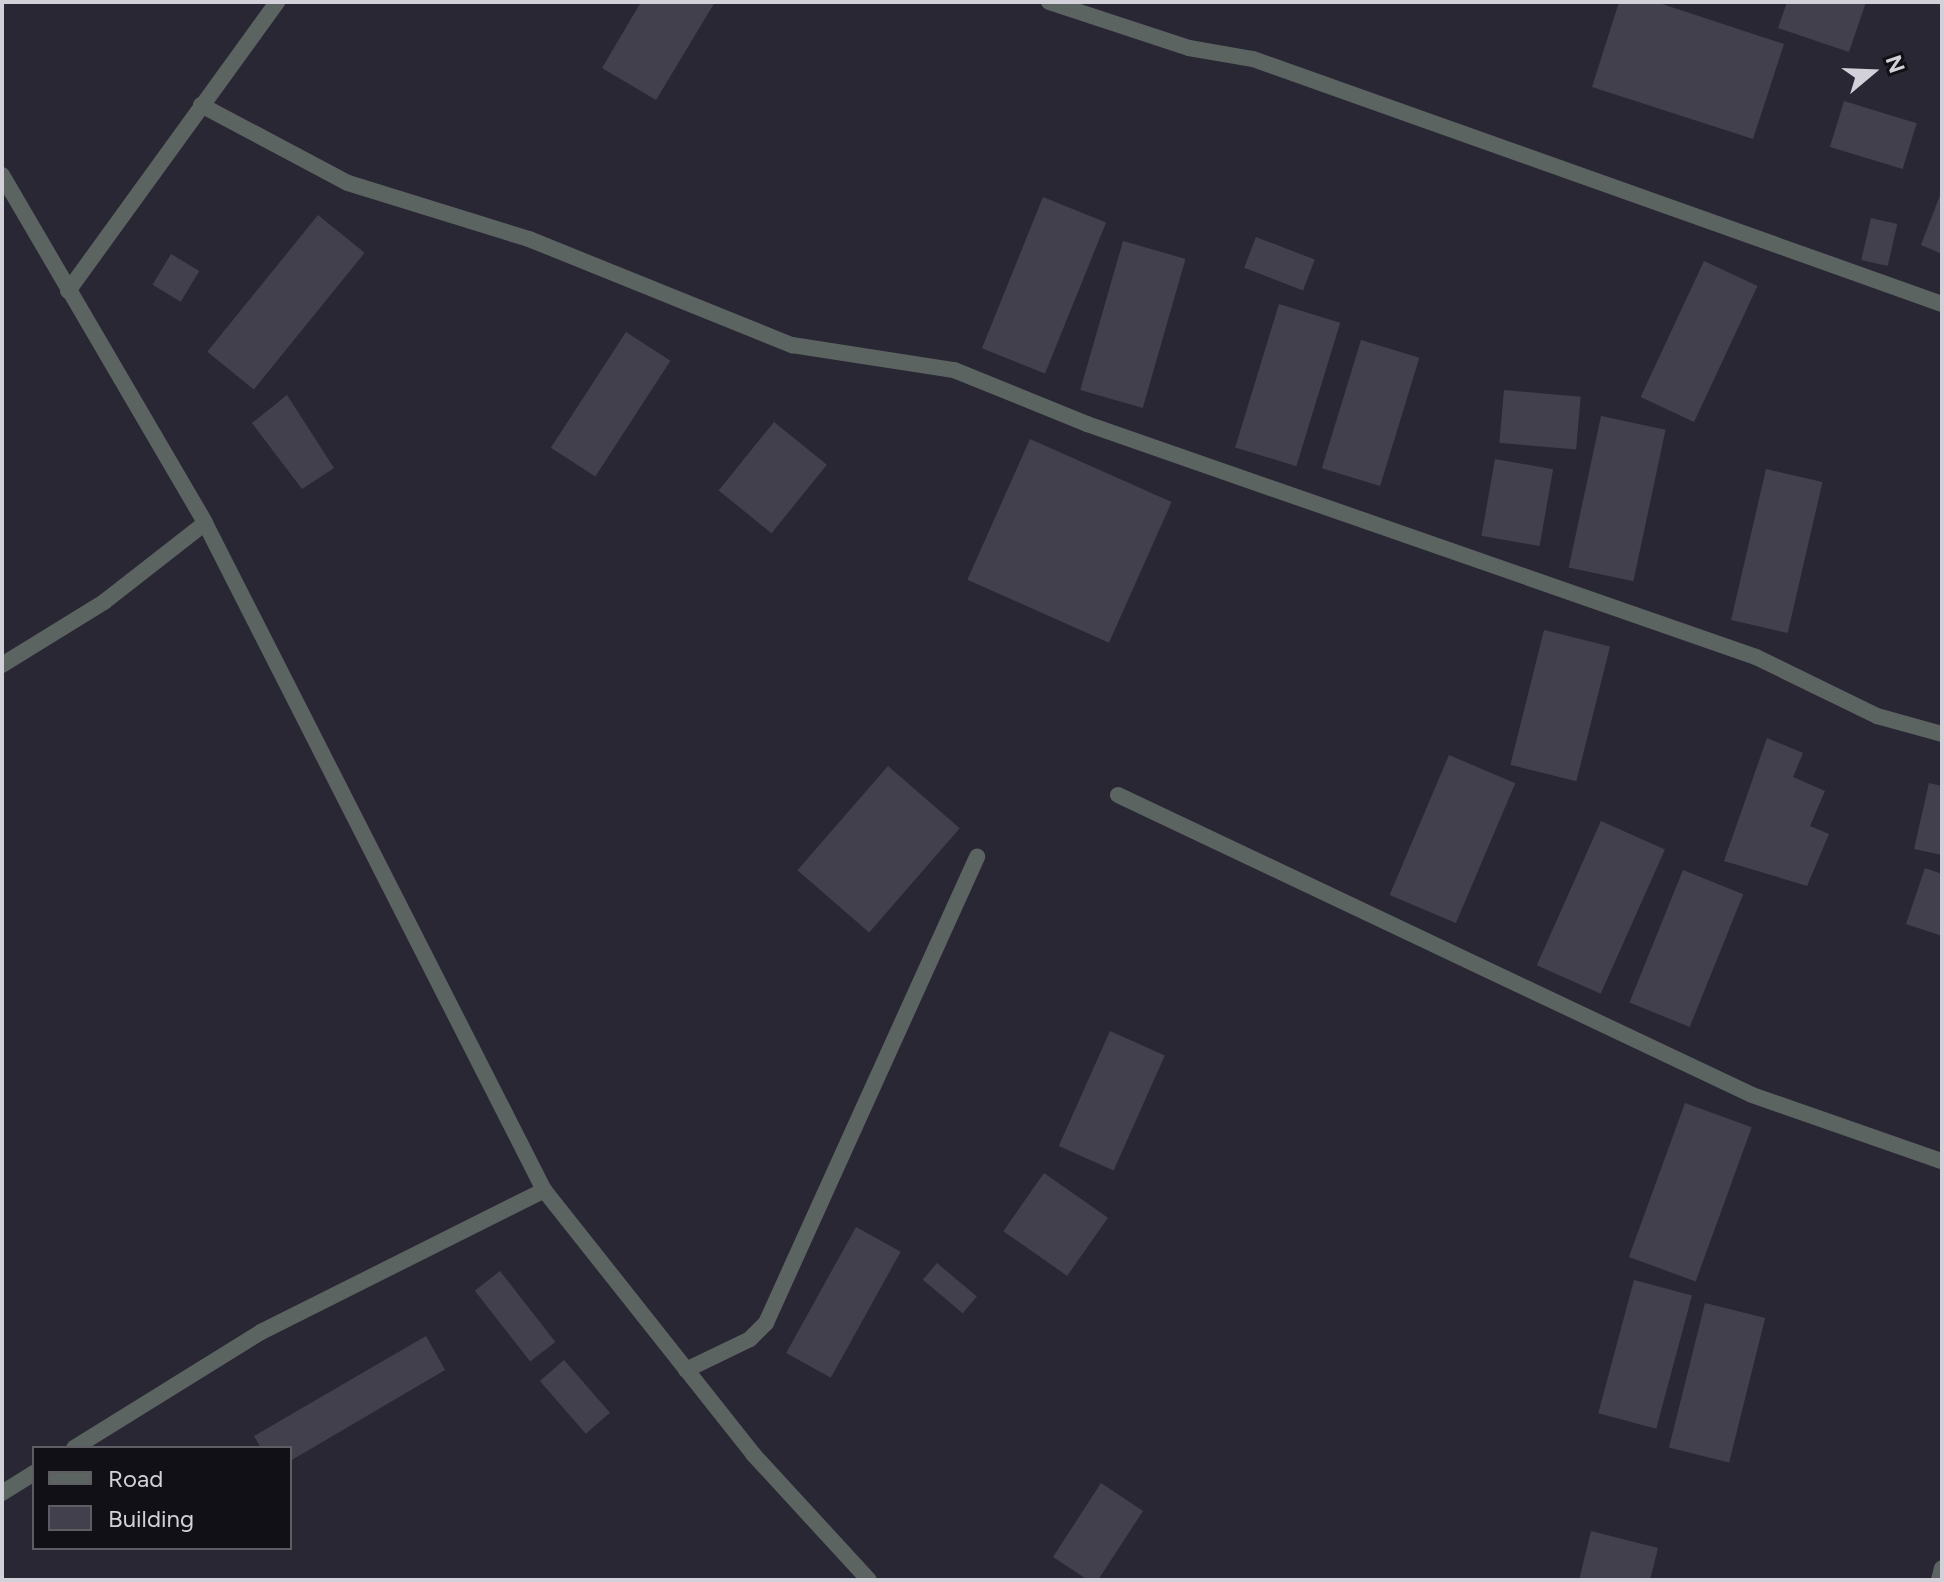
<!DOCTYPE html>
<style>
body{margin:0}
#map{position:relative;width:1944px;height:1582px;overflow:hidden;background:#292734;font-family:Figtree,sans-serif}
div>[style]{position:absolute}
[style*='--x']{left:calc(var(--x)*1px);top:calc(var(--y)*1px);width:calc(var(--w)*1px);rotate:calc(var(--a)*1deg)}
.building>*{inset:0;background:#43404e;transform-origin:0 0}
.lane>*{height:16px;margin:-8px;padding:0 8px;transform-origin:8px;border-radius:8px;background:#5c6462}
.street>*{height:16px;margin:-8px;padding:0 8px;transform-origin:8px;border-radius:8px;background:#5c6462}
span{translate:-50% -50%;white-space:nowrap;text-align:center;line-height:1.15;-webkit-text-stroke:8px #111016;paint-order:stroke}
.frame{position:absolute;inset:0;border:4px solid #d2d1d9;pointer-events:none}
.legend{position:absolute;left:32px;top:1446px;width:260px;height:104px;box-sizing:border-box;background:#111016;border:2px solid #5e5d64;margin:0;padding:10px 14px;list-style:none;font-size:24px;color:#d2d1d9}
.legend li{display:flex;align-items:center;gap:16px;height:40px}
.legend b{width:40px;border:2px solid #5e5d64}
.north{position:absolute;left:1832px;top:32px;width:80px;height:80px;-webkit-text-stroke:6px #111016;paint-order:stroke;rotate:71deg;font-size:22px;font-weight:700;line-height:32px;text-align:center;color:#d2d1d9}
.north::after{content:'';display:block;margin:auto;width:28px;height:36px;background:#d2d1d9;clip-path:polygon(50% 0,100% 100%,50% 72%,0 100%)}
</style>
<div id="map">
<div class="building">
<div style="clip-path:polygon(641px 2px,715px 2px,656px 100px,602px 68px)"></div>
<div style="clip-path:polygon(1619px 2px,1656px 2px,1784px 44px,1753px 139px,1592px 87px)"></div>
<div style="clip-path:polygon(1787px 2px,1866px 2px,1849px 52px,1778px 28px)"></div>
<div style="left:1844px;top:101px;width:76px;height:48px;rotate:17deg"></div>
<div style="clip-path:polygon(1942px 190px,1942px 254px,1921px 245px)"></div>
<div style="left:1043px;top:197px;width:68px;height:163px;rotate:22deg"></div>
<div style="left:318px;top:215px;width:60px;height:176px;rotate:39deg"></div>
<div style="left:1871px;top:218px;width:27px;height:43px;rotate:13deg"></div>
<div style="left:1256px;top:237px;width:63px;height:33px;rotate:21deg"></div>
<div style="left:1123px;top:241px;width:65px;height:155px;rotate:16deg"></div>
<div style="left:171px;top:254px;width:33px;height:36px;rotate:31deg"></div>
<div style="left:1704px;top:261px;width:59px;height:150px;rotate:25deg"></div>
<div style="left:1279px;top:304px;width:64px;height:150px;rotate:17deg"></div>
<div style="left:626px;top:332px;width:53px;height:138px;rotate:33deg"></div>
<div style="left:1361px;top:340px;width:61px;height:134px;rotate:17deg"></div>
<div style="left:1504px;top:390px;width:77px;height:53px;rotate:5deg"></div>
<div style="clip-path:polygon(287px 395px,334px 468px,302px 489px,252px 423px)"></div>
<div style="left:1601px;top:416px;width:66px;height:155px;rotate:12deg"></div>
<div style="left:774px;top:422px;width:68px;height:88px;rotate:39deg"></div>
<div style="left:1030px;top:439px;width:155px;height:154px;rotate:24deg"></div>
<div style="left:1495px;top:459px;width:59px;height:78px;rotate:10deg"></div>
<div style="left:1766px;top:469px;width:58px;height:155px;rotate:13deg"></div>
<div style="left:1544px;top:630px;width:68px;height:139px;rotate:14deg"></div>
<div style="clip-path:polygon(1767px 738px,1803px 753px,1793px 777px,1825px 791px,1810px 826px,1829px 834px,1807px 886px,1724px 861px)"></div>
<div style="left:1449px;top:755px;width:72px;height:152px;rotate:23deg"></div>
<div style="left:888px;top:766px;width:95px;height:138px;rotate:41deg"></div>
<div style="clip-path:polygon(1929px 783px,1942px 786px,1942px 855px,1914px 849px)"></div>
<div style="left:1601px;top:821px;width:70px;height:158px;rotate:24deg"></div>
<div style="clip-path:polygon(1925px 868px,1942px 874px,1942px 936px,1906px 924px)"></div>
<div style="left:1683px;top:870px;width:65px;height:143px;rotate:22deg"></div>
<div style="left:1110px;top:1031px;width:60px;height:126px;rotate:24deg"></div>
<div style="left:1685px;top:1103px;width:71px;height:164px;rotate:20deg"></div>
<div style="left:1044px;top:1173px;width:78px;height:71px;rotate:35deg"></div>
<div style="left:856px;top:1227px;width:51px;height:144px;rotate:29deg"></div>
<div style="left:937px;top:1263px;width:52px;height:22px;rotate:40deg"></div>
<div style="left:500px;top:1271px;width:90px;height:32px;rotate:52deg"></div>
<div style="left:1634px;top:1280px;width:60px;height:138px;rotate:15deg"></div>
<div style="left:1705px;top:1303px;width:62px;height:149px;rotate:14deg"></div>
<div style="clip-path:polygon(426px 1336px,445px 1370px,290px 1461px,290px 1448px,261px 1448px,254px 1436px)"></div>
<div style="left:564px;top:1360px;width:70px;height:32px;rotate:49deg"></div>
<div style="clip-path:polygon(1101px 1483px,1143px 1511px,1098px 1580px,1088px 1580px,1053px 1557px)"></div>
<div style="clip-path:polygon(1591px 1531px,1658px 1548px,1650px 1580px,1579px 1580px)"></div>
</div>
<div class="lane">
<div style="--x:686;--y:1370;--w:71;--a:-25.8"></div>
<div style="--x:750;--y:1339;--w:23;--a:-45"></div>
<div style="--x:766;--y:1323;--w:512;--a:-65.64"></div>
</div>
<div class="street">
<div style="--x:1049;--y:2;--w:147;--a:18.2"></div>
<div style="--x:1189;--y:48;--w:65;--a:9.8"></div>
<div style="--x:1253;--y:59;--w:731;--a:19.57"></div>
<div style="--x:201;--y:105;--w:166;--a:28"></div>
<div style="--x:348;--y:183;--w:189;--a:17.2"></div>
<div style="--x:529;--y:239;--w:284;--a:22"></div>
<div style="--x:792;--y:345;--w:164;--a:8.8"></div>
<div style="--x:954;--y:370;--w:144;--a:22.1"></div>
<div style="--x:1087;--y:424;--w:708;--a:19.2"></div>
<div style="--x:1756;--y:657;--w:135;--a:26"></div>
<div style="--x:1877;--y:716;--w:67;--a:15.5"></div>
<div style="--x:2;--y:175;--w:403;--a:59.7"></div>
<div style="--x:205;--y:523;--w:748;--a:63.06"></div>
<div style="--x:544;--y:1190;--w:337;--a:51.6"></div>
<div style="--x:753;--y:1454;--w:171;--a:47.4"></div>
<div style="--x:68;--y:291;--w:357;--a:-54.1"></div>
<div style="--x:2;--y:665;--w:120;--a:-31.7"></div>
<div style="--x:104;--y:602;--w:128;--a:-38"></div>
<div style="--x:1118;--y:795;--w:701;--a:25.32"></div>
<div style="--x:1752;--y:1095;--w:201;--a:19.2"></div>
<div style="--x:74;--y:1448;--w:220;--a:-31.8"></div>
<div style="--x:261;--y:1332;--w:317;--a:-26.6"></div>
<div style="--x:2;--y:1493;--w:38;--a:-32"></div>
<div style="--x:1939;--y:1580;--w:12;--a:-76"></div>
</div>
<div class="frame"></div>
<ul class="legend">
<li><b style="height:10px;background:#5c6462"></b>Road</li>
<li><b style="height:22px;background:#43404e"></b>Building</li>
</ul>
<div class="north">N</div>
</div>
